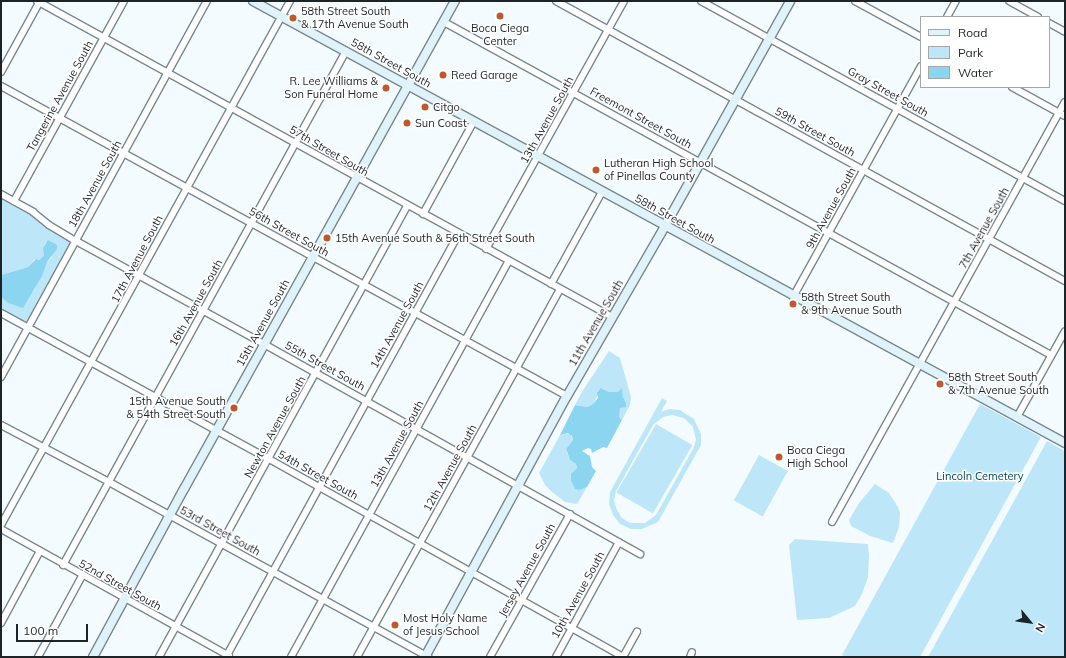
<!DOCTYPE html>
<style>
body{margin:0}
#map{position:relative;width:1066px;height:658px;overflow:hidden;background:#f4fbfe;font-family:Mulish,sans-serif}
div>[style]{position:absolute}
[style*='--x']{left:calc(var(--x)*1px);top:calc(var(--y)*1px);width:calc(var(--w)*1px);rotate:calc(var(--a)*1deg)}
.green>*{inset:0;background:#bde7f9;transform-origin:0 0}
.water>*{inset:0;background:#8cd5f1}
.roads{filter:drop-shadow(1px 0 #79888e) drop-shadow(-1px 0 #79888e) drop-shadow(0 1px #79888e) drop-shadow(0 -1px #79888e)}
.street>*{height:6px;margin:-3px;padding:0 3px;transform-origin:3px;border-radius:3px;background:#fff}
.secondary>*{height:8px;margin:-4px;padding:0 4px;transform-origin:4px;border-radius:4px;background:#e1f3fa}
.dots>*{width:11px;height:11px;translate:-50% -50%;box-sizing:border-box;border:2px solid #fff;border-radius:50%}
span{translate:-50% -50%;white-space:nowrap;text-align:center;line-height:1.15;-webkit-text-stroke:3px #fff;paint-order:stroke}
.poi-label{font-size:11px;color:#1d2326}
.left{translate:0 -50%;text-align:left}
.right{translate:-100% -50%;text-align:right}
.street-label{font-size:11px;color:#1d2326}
.park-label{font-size:11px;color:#034659}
.frame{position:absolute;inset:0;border:2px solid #1d2326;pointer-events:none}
.legend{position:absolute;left:920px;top:16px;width:130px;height:72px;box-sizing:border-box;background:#fff;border:1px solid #a5a7a8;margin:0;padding:5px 7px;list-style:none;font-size:12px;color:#1d2326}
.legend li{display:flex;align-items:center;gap:8px;height:20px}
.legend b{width:20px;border:1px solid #a5a7a8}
.north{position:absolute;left:1010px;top:602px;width:40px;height:40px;-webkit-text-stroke:3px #fff;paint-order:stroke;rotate:119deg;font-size:11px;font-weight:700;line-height:16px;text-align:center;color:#1d2326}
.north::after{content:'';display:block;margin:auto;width:14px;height:18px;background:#1d2326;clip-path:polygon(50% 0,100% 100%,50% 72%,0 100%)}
.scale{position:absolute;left:16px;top:624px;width:72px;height:18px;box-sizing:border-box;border:2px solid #1d2326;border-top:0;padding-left:5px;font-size:12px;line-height:14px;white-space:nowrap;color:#1d2326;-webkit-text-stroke:3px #fff;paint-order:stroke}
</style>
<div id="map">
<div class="green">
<div style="clip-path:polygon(1px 198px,34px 216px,72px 242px,27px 324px,1px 310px,1px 297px,8px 303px,33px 292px,47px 262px,52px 257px,45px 242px,44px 255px,39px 260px,35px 259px,28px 267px,1px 275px)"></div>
<div style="clip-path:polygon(609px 351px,620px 358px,631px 397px,630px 405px,622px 420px,619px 417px,618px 411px,620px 407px,626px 403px,623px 397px,622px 389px,618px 392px,609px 392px,602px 388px,593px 404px,587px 407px,575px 405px,583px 390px)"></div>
<div style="clip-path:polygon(evenodd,662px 398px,667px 401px,661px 412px,669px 409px,680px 410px,694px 419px,701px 434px,701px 445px,658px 522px,642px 529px,631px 529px,620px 524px,613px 515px,609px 504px,610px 492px,662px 398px,672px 415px,684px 418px,693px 427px,696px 440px,693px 449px,656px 515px,645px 523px,630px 523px,622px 518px,617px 510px,614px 501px,616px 491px,653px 425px,663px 417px,672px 415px)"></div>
<div style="clip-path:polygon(980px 404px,1041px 437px,920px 657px,845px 657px,842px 655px)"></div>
<div style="left:656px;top:424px;width:42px;height:79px;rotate:30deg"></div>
<div style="clip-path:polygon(570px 433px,573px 440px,566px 449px,567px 453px,570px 460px,576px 464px,577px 469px,574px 472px,580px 490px,587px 487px,577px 504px,565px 502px,552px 492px,545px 485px,539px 473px,560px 435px)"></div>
<div style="clip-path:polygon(1047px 441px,1065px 451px,1065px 657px,928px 657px)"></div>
<div style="left:759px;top:455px;width:33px;height:52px;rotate:29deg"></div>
<div style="clip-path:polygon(875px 484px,889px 493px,898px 507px,900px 513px,899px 527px,893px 543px,870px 536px,851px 526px,849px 520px,859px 503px)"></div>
<div style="clip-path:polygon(795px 539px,868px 544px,869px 556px,868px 577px,862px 594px,855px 606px,829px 618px,797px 620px,789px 545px)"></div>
</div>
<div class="water">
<div style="clip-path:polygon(48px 240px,57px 245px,57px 249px,47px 262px,42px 276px,23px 308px,8px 303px,1px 297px,1px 275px,28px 267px,36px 259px,39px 260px,44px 255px,43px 248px)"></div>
<div style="clip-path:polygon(601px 388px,609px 392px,618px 392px,622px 388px,623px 397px,626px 403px,626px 407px,620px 408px,619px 417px,622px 420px,607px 448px,603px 447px,592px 453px,591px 449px,588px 448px,582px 451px,590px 456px,592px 467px,596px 471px,587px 487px,580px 490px,575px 489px,571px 480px,571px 474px,577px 468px,576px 464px,570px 460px,566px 449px,573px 440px,572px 436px,568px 433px,560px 435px,575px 405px,587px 407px,593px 404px,598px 398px,597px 393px)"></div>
</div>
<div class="roads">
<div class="street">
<div style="--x:37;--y:1;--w:656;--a:28.79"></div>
<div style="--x:556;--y:1;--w:581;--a:28.82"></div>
<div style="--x:701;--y:1;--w:415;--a:28.8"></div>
<div style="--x:855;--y:1;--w:75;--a:28.6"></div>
<div style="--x:1009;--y:1;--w:33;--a:29"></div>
<div style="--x:947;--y:17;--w:18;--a:-61"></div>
<div style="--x:444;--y:22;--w:692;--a:28.75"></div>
<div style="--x:1049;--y:23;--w:18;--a:29"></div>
<div style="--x:1;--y:72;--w:81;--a:-61.2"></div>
<div style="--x:1;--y:86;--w:645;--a:28.71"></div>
<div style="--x:1012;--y:87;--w:60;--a:28.7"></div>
<div style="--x:1;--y:194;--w:37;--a:29"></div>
<div style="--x:33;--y:212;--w:21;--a:39"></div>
<div style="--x:49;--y:225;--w:31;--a:31"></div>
<div style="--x:76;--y:241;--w:214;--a:28.7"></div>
<div style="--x:264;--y:344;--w:431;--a:29.2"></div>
<div style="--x:14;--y:201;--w:228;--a:-61.2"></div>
<div style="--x:423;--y:214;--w:106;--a:-61.3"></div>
<div style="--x:486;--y:249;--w:284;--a:-60.9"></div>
<div style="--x:551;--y:284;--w:105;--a:-61"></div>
<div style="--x:793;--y:297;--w:264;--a:-61"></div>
<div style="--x:1;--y:313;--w:305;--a:28.6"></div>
<div style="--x:269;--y:459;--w:406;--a:29.2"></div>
<div style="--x:1;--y:377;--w:429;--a:-61.3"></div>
<div style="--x:1017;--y:417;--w:98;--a:-60.8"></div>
<div style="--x:1;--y:425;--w:122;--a:27.8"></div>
<div style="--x:109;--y:482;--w:364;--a:28.7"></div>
<div style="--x:832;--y:522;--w:480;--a:-61"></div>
<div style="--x:1;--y:525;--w:598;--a:-61.12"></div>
<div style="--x:1;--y:529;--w:261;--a:29.1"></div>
<div style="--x:63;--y:565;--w:587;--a:-61.16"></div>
<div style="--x:1;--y:623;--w:82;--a:-61.6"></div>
<div style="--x:38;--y:657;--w:92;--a:-61.5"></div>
<div style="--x:159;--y:657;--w:515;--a:-61.19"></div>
<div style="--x:226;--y:657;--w:483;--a:-61.2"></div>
<div style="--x:291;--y:657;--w:452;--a:-61.2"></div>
<div style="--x:357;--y:657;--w:420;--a:-61.1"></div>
<div style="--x:490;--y:657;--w:164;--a:-60.8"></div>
<div style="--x:556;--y:657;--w:131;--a:-61.3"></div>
<div style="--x:623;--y:657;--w:29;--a:-61"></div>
<div style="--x:690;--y:657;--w:5;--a:-68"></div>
</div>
<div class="secondary">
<div style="--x:253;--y:1;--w:925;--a:28.56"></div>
<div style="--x:93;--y:657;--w:191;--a:-61.6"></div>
<div style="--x:184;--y:489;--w:558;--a:-60.96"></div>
<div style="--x:425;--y:657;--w:297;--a:-61.5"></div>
<div style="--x:567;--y:396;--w:196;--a:-60"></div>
<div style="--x:665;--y:226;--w:257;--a:-60.9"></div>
</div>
</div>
<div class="dots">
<div style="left:500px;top:16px;background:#bf592c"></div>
<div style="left:293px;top:18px;background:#bf592c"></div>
<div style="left:443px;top:75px;background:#bf592c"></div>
<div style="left:386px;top:88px;background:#bf592c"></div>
<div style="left:425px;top:107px;background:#bf592c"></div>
<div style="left:407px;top:123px;background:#bf592c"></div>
<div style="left:596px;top:170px;background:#bf592c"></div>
<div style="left:327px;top:238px;background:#bf592c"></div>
<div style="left:793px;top:304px;background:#bf592c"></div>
<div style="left:940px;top:384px;background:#bf592c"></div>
<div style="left:234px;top:408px;background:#bf592c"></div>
<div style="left:779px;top:457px;background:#bf592c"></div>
<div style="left:395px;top:625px;background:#bf592c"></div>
</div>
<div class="poi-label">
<span class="left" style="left:301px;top:18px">58th Street South<br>&amp; 17th Avenue South</span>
<span style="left:500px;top:35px">Boca Ciega<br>Center</span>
<span class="left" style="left:451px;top:75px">Reed Garage</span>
<span class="right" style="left:378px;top:88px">R. Lee Williams &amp;<br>Son Funeral Home</span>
<span class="left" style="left:433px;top:107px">Citgo</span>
<span class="left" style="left:415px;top:123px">Sun Coast</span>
<span class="left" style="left:604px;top:170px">Lutheran High School<br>of Pinellas County</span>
<span class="left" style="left:335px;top:238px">15th Avenue South &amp; 56th Street South</span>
<span class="left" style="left:801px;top:304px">58th Street South<br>&amp; 9th Avenue South</span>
<span class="left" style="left:948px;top:384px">58th Street South<br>&amp; 7th Avenue South</span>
<span class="right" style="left:226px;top:408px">15th Avenue South<br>&amp; 54th Street South</span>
<span class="left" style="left:787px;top:457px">Boca Ciega<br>High School</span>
<span class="left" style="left:403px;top:625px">Most Holy Name<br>of Jesus School</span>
</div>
<div class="street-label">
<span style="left:391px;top:63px;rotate:29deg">58th Street South</span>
<span style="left:888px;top:92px;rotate:29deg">Gray Street South</span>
<span style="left:60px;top:96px;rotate:-61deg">Tangerine Avenue South</span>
<span style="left:641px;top:118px;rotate:29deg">Freemont Street South</span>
<span style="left:547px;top:120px;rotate:-61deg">13th Avenue South</span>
<span style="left:815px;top:132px;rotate:29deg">59th Street South</span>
<span style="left:329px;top:151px;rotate:30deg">57th Street South</span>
<span style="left:95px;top:184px;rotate:-61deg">18th Avenue South</span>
<span style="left:831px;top:208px;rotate:-61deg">9th Avenue South</span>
<span style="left:675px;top:219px;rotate:29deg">58th Street South</span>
<span style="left:984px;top:228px;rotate:-61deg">7th Avenue South</span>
<span style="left:289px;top:232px;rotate:29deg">56th Street South</span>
<span style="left:137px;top:259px;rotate:-62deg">17th Avenue South</span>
<span style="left:196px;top:303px;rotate:-61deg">16th Avenue South</span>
<span style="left:263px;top:323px;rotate:-61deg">15th Avenue South</span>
<span style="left:596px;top:323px;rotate:-60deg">11th Avenue South</span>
<span style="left:397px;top:325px;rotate:-61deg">14th Avenue South</span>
<span style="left:325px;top:366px;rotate:29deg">55th Street South</span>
<span style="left:275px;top:427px;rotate:-61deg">Newton Avenue South</span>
<span style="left:397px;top:444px;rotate:-61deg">13th Avenue South</span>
<span style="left:450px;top:468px;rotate:-61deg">12th Avenue South</span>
<span style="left:318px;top:475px;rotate:29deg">54th Street South</span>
<span style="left:220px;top:531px;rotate:29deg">53rd Street South</span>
<span style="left:527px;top:570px;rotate:-61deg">Jersey Avenue South</span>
<span style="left:120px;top:585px;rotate:29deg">52nd Street South</span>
<span style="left:578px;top:595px;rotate:-61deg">10th Avenue South</span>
</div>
<div class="park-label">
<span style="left:980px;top:476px">Lincoln Cemetery</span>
</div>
<div class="frame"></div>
<ul class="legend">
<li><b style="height:5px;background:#e1f3fa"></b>Road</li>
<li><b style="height:11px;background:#bde7f9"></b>Park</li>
<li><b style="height:11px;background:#8cd5f1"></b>Water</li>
</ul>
<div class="north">N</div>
<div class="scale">100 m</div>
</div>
